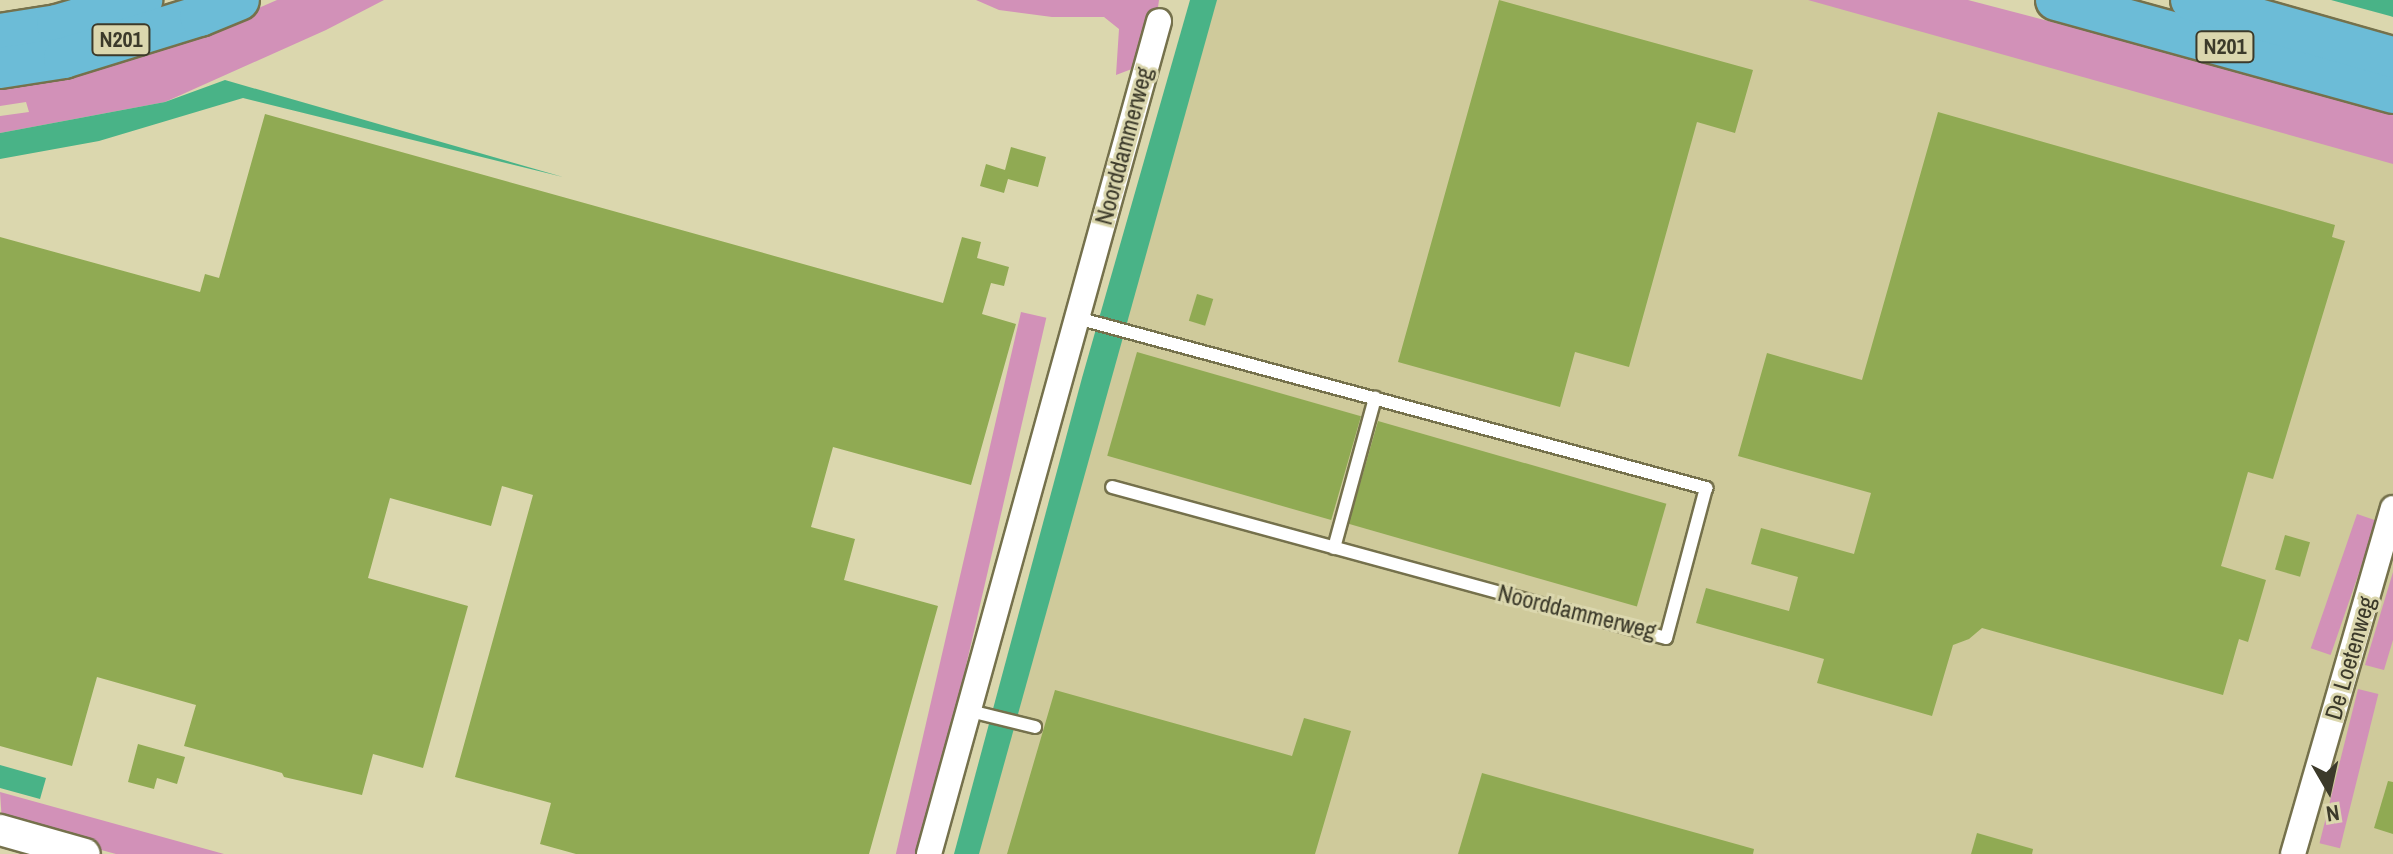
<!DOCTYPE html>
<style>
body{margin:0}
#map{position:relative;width:2393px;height:854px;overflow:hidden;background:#dbd7ae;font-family:"Archivo Narrow",sans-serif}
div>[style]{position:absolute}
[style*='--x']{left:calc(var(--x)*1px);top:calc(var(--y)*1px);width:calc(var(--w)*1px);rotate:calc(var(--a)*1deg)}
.built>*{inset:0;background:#cfca9b}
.green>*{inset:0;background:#d291b8;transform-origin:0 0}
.water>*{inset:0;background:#49b387}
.building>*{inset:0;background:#90aa53;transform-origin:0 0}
.roads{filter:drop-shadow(2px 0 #75714c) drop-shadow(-2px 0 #75714c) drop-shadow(0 2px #75714c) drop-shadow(0 -2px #75714c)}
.service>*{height:12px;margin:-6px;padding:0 6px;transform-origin:6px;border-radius:6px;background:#fff}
.minor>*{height:24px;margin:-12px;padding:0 12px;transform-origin:12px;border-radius:12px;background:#fff}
.tertiary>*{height:30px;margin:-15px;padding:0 15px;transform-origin:15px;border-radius:15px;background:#fff}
.trunk>*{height:40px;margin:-20px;padding:0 20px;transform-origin:20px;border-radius:20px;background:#6cbcd7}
span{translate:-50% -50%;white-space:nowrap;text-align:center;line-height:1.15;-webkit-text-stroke:6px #dbd7ae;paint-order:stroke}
.shield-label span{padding:2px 6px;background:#dbd7ae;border:2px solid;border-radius:6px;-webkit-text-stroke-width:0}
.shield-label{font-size:22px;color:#3c3a2a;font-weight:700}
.street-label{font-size:24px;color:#3c3a2a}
.north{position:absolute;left:2289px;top:750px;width:80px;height:80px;-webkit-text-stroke:6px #dbd7ae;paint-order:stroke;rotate:171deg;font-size:22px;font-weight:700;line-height:32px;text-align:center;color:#3c3a2a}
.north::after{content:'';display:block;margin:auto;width:28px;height:36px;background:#3c3a2a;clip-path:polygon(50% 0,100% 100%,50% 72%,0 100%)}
</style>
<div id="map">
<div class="built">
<div style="clip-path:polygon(1199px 0,1816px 0,2393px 162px,2393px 854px,963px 854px)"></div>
</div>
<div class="green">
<div style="clip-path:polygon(277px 0,384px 0,326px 30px,165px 102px,0 133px,0 116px,29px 112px,26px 102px,0 106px,0 85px,224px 23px)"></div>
<div style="clip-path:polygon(976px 0,1159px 0,1156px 22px,1137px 67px,1116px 75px,1119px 29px,1104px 17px,1052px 17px,999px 10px)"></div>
<div style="clip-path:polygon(1808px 0,1968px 0,2393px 111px,2393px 164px)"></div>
<div style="left:1021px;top:312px;width:26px;height:562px;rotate:13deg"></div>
<div style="left:2357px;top:514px;width:21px;height:142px;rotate:19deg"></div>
<div style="clip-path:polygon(2393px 572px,2393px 640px,2384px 670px,2365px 665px)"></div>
<div style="left:2358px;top:689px;width:21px;height:159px;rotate:14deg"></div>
<div style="clip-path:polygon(0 792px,224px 854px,116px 854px,2px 823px)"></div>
</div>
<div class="water">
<div style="clip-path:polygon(1190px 0,1217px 0,979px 854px,954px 854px,1082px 378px)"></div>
<div style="clip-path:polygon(2331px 0,2393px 0,2393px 17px,2390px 16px)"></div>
<div style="clip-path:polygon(225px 80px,563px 177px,243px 98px,99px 141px,0 159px,0 133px,165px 102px)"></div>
<div style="clip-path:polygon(0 765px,46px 778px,40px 799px,0 788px)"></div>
</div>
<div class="building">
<div style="clip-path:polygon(1499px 0,1753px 70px,1735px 133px,1697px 122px,1629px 367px,1575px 352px,1560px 407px,1398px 362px)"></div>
<div style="clip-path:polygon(1938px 112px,2335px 225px,2332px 237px,2345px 241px,2273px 479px,2248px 472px,2221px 566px,2266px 580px,2248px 642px,2239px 639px,2223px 695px,1982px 628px,1969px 639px,1953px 645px,1932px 716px,1817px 683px,1824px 659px,1696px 623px,1706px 588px,1789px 611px,1798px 577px,1751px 564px,1761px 528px,1854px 554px,1871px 493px,1738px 456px,1767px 353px,1862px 380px)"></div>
<div style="clip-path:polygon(265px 114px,943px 303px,962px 237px,981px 242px,977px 258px,1009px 267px,1004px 286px,991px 283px,982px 314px,1016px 324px,971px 485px,833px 447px,811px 527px,855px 539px,844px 580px,938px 606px,869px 854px,576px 854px,540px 844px,551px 803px,455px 777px,533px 495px,502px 486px,491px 526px,390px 498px,368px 578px,468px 606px,423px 768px,373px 754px,362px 795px,284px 777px,282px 773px,184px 746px,196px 705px,97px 677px,72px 766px,0 746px,0 237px,200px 292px,205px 274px,219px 278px)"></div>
<div style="clip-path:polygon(1011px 147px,1046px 157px,1038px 187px,1008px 179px,1004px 193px,980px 186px,986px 164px,1005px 170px)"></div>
<div style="left:1197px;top:294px;width:17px;height:28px;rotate:17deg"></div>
<div style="left:1137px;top:352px;width:233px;height:108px;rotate:16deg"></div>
<div style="left:1378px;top:421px;width:300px;height:107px;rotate:16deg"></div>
<div style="left:2285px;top:535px;width:26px;height:36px;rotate:16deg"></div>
<div style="clip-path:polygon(1055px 690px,1292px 756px,1304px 718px,1351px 731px,1315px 854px,1007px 854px)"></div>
<div style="clip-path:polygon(138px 744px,185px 757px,177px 784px,157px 778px,154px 789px,128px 782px)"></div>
<div style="clip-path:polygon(1482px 773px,1754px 849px,1753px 854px,1458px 854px)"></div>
<div style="clip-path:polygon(2388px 781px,2393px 782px,2393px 834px,2374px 828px)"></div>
<div style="clip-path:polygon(1977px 833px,2033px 849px,2032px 854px,1971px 854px)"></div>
</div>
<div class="roads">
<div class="service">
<div style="--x:1077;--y:318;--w:652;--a:15.12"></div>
<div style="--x:1706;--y:488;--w:155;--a:104.9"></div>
<div style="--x:1666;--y:638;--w:574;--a:-164.75"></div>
<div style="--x:1334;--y:548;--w:156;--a:-74.7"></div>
<div style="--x:970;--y:711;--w:67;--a:13.8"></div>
</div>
<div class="minor">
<div style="--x:929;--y:854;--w:864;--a:-74.56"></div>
<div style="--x:2293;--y:854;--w:360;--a:-73.9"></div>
</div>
<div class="tertiary">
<div style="--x:0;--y:830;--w:88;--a:15.8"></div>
</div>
<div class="trunk">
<div style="--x:2056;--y:0;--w:350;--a:15.4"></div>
<div style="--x:2191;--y:0;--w:210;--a:15.8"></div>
<div style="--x:0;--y:34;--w:58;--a:-9"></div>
<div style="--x:57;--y:25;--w:89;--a:-16.4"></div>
<div style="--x:0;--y:68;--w:65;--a:-8.9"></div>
<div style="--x:64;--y:58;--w:142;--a:-17.2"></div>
<div style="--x:200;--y:16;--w:42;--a:-22.3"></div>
</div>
</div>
<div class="shield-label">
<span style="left:121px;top:40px">N201</span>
<span style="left:2225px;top:47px">N201</span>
</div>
<div class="street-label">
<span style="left:1124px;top:146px;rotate:-75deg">Noorddammerweg</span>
<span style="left:1577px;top:612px;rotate:14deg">Noorddammerweg</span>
<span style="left:2350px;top:658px;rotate:-74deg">De Loetenweg</span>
</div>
<div class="north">N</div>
</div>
